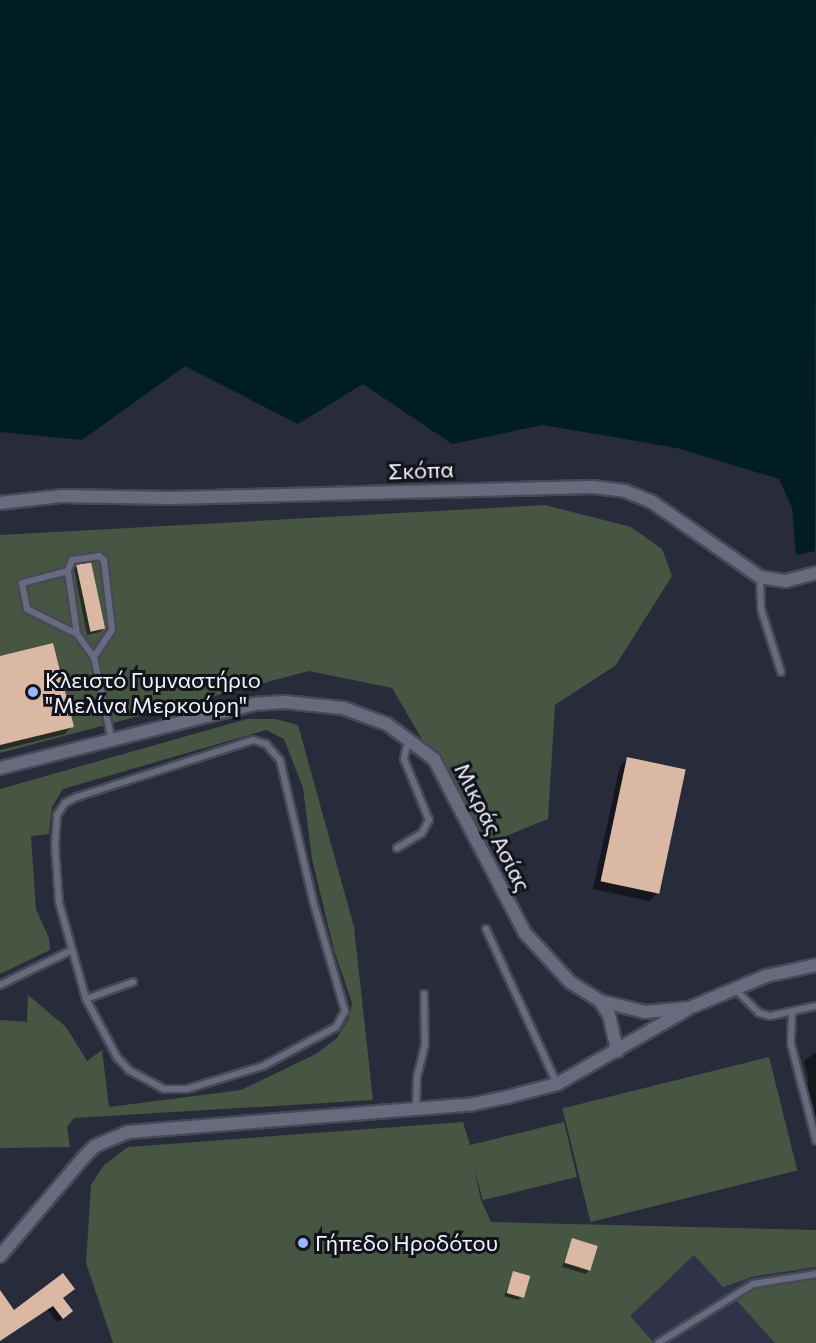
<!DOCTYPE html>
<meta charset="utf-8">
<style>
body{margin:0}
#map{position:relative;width:816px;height:1343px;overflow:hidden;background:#282b3a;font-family:Commissioner,sans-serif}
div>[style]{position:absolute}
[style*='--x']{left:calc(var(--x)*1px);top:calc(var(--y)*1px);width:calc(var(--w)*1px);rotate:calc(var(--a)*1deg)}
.built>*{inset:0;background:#303348}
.green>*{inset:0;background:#465642;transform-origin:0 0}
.water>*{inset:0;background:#001e22}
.shadow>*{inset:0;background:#0007}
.building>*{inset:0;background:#dab8a3;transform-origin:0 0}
.roads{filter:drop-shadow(2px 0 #474956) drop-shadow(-2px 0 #474956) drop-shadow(0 2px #474956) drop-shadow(0 -2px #474956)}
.service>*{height:6px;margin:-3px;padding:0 3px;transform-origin:3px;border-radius:3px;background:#686b7d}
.minor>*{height:12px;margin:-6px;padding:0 6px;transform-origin:6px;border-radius:6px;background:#686b7d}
.dots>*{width:16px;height:16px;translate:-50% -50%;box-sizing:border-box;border:3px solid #13141b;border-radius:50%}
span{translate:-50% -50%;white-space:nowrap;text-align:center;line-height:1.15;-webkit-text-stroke:6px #13141b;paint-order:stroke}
.street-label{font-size:22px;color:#f1f3fe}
.poi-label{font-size:22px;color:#f1f3fe}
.left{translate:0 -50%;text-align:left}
</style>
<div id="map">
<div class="built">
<div style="clip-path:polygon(525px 1223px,816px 1230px,816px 1343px,490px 1343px)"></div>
</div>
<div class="green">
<div style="clip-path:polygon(545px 505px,631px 527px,662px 549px,672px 576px,616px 665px,555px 705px,548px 819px,484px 845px,392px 688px,309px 671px,0 753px,0 535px)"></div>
<div style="clip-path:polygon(247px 719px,275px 719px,298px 725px,354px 927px,373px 1100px,74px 1118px,67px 1127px,70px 1147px,0 1148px,0 1020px,27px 1022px,28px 995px,66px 1027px,87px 1061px,102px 1050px,109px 1107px,241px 1090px,316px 1054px,337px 1038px,349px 1018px,352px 1003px,334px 950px,312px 859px,303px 788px,284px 739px,266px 730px,63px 789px,52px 807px,49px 834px,31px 836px,36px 909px,49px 938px,50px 950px,0 974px,0 789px)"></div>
<div style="left:769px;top:1057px;width:117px;height:213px;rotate:76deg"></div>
<div style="clip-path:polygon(463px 1122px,470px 1145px,564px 1122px,577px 1177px,483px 1200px,474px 1168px,481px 1200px,491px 1222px,816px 1230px,816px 1267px,755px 1276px,723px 1287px,694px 1255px,630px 1316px,654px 1343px,113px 1343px,86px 1263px,91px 1185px,104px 1165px,128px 1147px)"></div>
<div style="clip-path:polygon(816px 1279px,816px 1343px,775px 1343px,736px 1300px,751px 1290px)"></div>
</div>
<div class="water">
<div style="clip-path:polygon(0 0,816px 0,815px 551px,796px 555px,792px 508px,779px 479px,677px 448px,543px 425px,452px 444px,363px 384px,298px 424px,185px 366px,82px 440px,0 432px)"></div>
</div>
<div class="shadow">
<div style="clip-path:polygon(77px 566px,103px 629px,100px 632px,87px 635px,74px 569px)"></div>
<div style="clip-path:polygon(0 658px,72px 726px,65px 734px,0 750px)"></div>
<div style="clip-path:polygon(628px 759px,657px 894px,649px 901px,593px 889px,620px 766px)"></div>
<div style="clip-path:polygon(816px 1052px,816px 1139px,803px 1087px,809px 1082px,804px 1061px)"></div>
<div style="clip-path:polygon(572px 1240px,589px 1270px,586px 1274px,562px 1267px)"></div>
<div style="clip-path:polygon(514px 1273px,522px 1297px,518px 1300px,504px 1296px)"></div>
<div style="clip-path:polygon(62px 1298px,67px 1316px,57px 1322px,47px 1309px,0 1340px,0 1305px,13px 1312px)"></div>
</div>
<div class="building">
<div style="left:91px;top:562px;width:68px;height:15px;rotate:78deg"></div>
<div style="clip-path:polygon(53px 643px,74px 727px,0 745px,0 656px)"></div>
<div style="left:627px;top:757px;width:60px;height:127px;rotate:12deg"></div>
<div style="left:572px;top:1238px;width:27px;height:26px;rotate:17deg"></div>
<div style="left:513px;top:1271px;width:18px;height:23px;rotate:16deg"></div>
<div style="clip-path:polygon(63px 1273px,75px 1289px,63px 1298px,73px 1311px,63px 1319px,53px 1306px,0 1341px,0 1290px,14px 1310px)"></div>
</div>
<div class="roads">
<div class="service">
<div style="--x:68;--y:571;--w:48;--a:165.4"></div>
<div style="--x:22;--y:583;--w:26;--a:79"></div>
<div style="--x:27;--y:609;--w:56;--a:26.6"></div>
<div style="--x:77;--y:634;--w:29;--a:54"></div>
<div style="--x:94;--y:657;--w:82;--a:78"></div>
<div style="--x:760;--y:577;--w:32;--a:88"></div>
<div style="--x:761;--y:609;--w:66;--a:72.4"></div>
<div style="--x:77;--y:634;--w:64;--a:-98.1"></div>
<div style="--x:68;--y:571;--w:12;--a:-70"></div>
<div style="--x:72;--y:560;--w:27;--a:-8"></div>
<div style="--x:99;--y:556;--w:6;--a:39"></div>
<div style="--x:104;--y:560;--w:70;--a:83.5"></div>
<div style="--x:112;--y:630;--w:32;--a:124"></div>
<div style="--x:253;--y:740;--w:14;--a:17"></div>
<div style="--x:266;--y:744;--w:21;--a:49"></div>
<div style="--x:280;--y:760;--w:145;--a:76.8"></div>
<div style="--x:313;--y:901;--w:115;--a:73.8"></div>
<div style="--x:345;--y:1011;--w:18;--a:119"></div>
<div style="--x:336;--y:1027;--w:83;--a:151.9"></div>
<div style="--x:263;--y:1066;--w:79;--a:163.2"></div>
<div style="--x:187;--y:1089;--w:23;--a:180"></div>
<div style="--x:164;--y:1089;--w:40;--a:-152"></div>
<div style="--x:129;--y:1070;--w:18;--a:-133"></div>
<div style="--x:117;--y:1057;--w:66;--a:-118.1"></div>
<div style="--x:86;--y:999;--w:101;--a:-105.6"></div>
<div style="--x:59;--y:902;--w:57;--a:-94"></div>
<div style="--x:55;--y:845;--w:30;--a:-86"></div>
<div style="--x:57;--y:815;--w:14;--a:-56"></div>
<div style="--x:65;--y:803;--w:13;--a:-27"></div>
<div style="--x:77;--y:797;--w:185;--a:-17.9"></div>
<div style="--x:397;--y:848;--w:29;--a:-31"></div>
<div style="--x:422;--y:833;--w:15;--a:-62"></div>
<div style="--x:429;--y:820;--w:66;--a:-112.3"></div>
<div style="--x:404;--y:759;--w:19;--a:-78"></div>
<div style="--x:486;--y:929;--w:170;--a:65.4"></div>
<div style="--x:0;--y:985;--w:78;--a:-25.9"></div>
<div style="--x:734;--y:988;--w:35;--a:45"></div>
<div style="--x:759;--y:1013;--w:11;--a:15"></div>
<div style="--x:770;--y:1016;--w:47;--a:-12.3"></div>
<div style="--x:86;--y:999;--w:50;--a:-19.9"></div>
<div style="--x:792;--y:1012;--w:32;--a:92"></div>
<div style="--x:791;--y:1044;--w:100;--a:75.5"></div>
<div style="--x:416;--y:1107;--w:30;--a:-88"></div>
<div style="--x:417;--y:1077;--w:33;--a:-76"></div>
<div style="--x:425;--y:1045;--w:51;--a:-91.1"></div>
<div style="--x:658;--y:1343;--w:112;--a:-31.8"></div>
<div style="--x:753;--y:1284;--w:64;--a:-9"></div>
</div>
<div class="minor">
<div style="--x:0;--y:503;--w:61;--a:-6.5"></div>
<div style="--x:61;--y:496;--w:111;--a:1"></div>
<div style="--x:172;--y:498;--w:421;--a:-1.5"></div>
<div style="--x:593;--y:487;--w:32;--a:7"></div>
<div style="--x:625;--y:491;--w:29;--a:22"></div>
<div style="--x:652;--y:502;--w:131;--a:34.8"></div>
<div style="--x:760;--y:577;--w:26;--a:9"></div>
<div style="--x:786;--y:581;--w:31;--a:-15"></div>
<div style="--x:0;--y:768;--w:262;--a:-14.1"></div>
<div style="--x:254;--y:704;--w:30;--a:-4"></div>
<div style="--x:284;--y:702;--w:59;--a:5.8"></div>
<div style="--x:343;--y:708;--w:47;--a:20"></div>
<div style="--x:387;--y:724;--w:59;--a:36.7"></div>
<div style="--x:434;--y:759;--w:196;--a:62.4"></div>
<div style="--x:525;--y:933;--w:67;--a:47.4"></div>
<div style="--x:570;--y:982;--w:36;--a:32"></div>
<div style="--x:600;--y:1001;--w:46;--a:13.7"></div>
<div style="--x:645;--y:1012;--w:44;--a:-5.2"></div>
<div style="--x:689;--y:1008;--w:83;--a:-22.6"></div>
<div style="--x:766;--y:976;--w:51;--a:-12.4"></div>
<div style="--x:600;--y:1001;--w:17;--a:57"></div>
<div style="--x:609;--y:1015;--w:37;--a:77"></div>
<div style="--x:0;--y:1256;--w:130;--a:-49.7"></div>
<div style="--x:84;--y:1157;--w:16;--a:-45"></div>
<div style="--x:95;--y:1146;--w:36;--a:-23"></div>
<div style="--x:128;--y:1132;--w:347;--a:-4.6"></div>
<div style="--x:474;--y:1104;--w:38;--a:-12"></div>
<div style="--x:511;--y:1096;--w:48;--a:-14.6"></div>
<div style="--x:557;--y:1084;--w:149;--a:-29.8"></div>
</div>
</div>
<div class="dots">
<div style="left:33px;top:692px;background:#9ab5fd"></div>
<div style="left:303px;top:1243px;background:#9ab5fd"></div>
</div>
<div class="street-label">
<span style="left:421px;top:470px;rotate:-2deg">Σκόπα</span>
<span style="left:493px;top:827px;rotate:63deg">Μικράς Ασίας</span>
</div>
<div class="poi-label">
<span class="left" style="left:45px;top:692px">Κλειστό Γυμναστήριο<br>"Μελίνα Μερκούρη"</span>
<span class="left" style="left:315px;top:1243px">Γήπεδο Ηροδότου</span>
</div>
</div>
